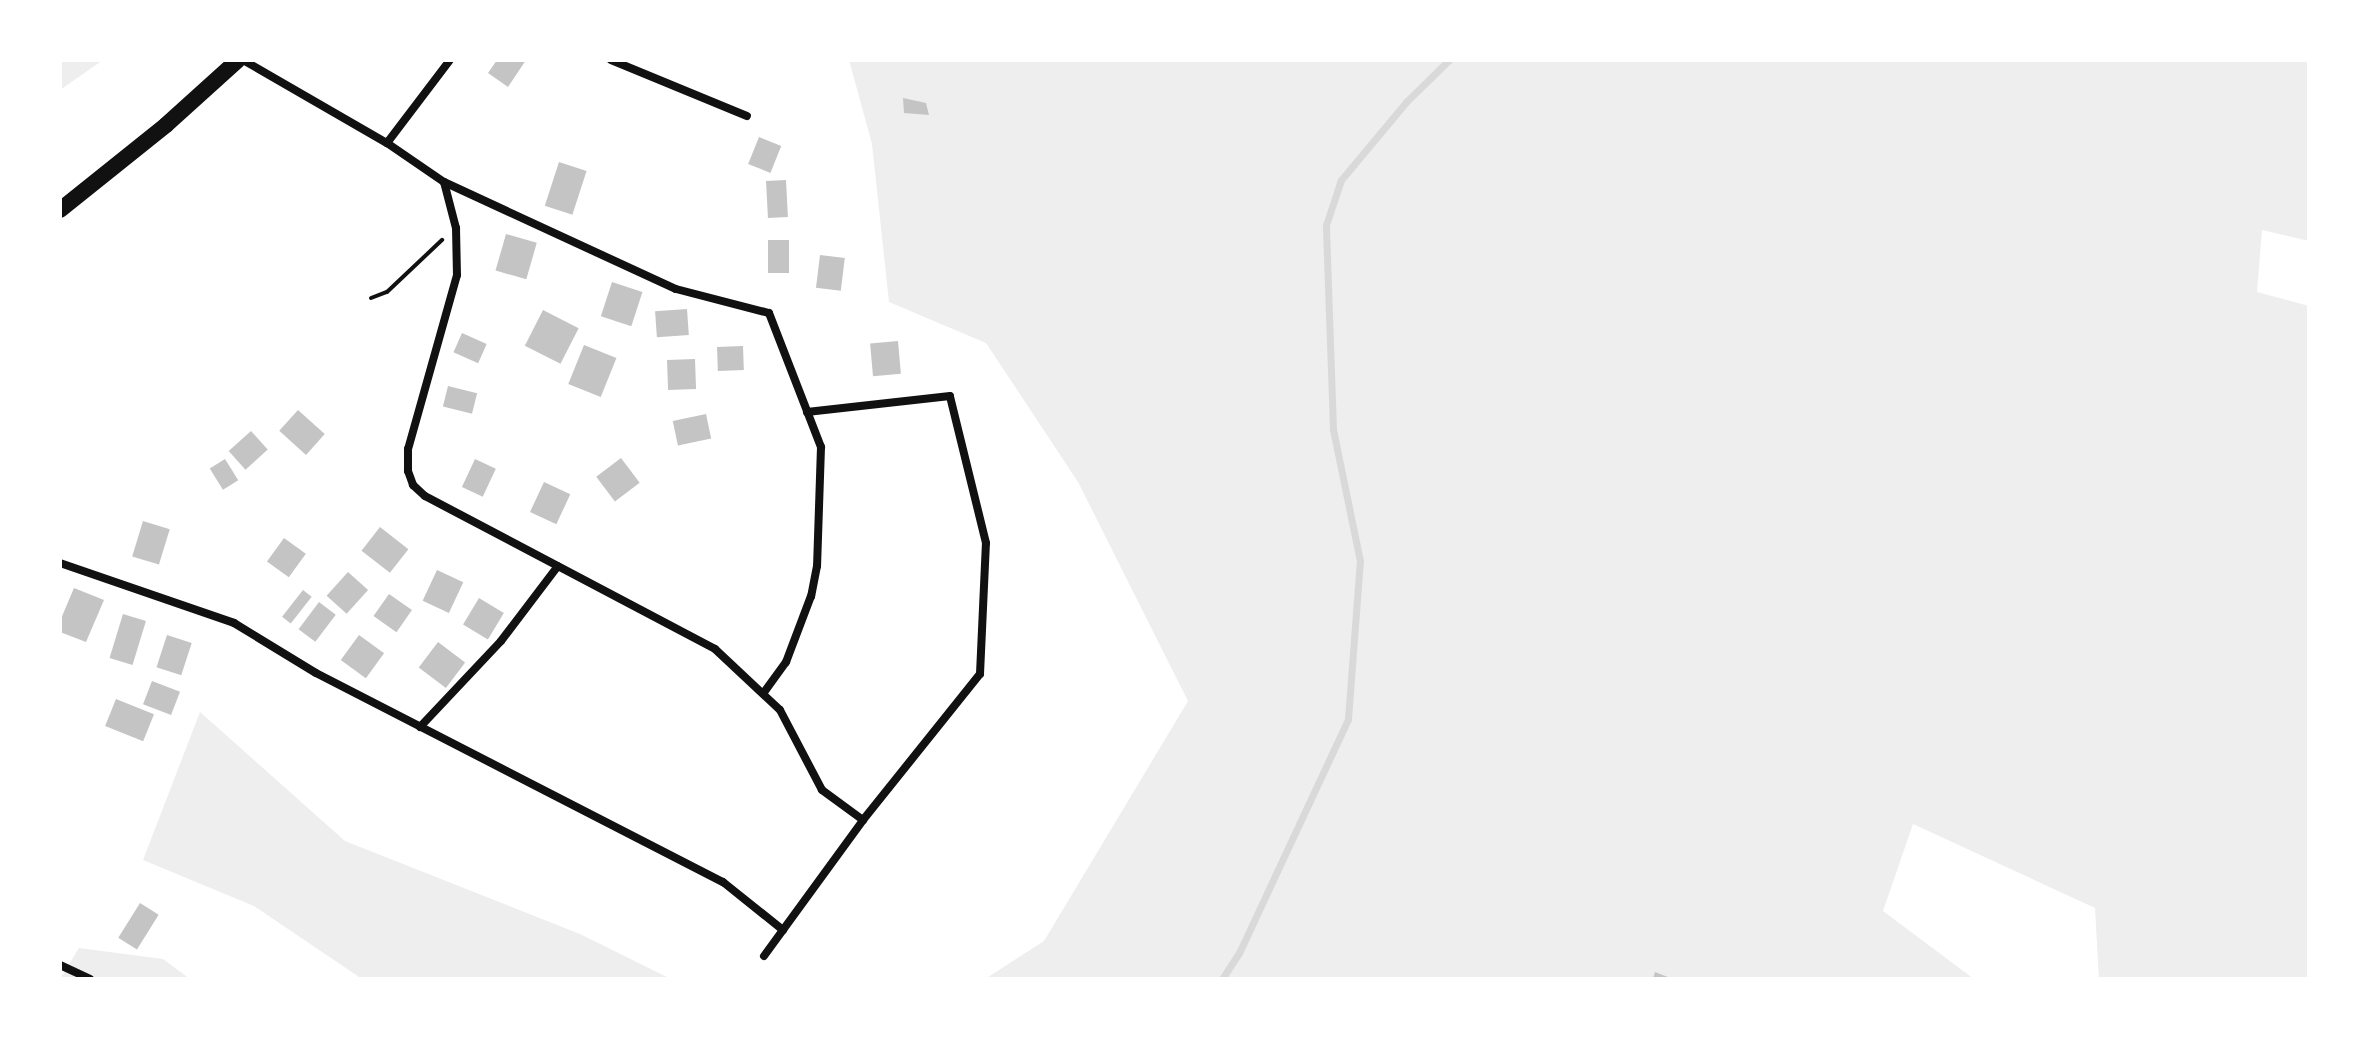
<!DOCTYPE html>
<style>
body{margin:0}
#map{position:relative;width:2369px;height:1039px;overflow:hidden;background:#fff;font-family:"Exo 2",sans-serif}
div>[style]{position:absolute}
[style*='--x']{left:calc(var(--x)*1px);top:calc(var(--y)*1px);width:calc(var(--w)*1px);rotate:calc(var(--a)*1deg)}
.green>*{inset:0;background:#eee}
.stream>*{height:7px;margin:-3.5px;padding:0 3.5px;transform-origin:3.5px;border-radius:3.5px;background:#d9d9d9}
.building>*{inset:0;background:#c4c4c4;transform-origin:0 0}
.path>*{height:4px;margin:-2px;padding:0 2px;transform-origin:2px;border-radius:2px;background:#111}
.minor>*{height:8px;margin:-4px;padding:0 4px;transform-origin:4px;border-radius:4px;background:#111}
.secondary>*{height:16px;margin:-8px;padding:0 8px;transform-origin:8px;border-radius:8px;background:#111}
span{translate:-50% -50%;white-space:nowrap;text-align:center;line-height:1.15;-webkit-text-stroke:6px #fff;paint-order:stroke}
.frame{position:absolute;inset:0;border:62px solid #fff;pointer-events:none}
</style>
<div id="map">
<div class="green">
<div style="clip-path:polygon(60px 60px,103px 60px,60px 90px)"></div>
<div style="clip-path:polygon(849px 60px,2309px 60px,2309px 241px,2262px 230px,2257px 292px,2309px 306px,2309px 979px,2099px 979px,2095px 908px,1913px 824px,1883px 911px,1974px 979px,985px 979px,1044px 941px,1188px 701px,1078px 482px,986px 343px,889px 302px,872px 144px)"></div>
<div style="clip-path:polygon(200px 712px,345px 841px,580px 934px,671px 979px,362px 979px,254px 906px,143px 860px)"></div>
<div style="clip-path:polygon(79px 948px,163px 959px,190px 979px,60px 979px)"></div>
</div>
<div class="stream">
<div style="--x:1222;--y:979;--w:31;--a:-57"></div>
<div style="--x:1239;--y:953;--w:258;--a:-65"></div>
<div style="--x:1348;--y:719;--w:158;--a:-85.7"></div>
<div style="--x:1360;--y:561;--w:135;--a:-101.6"></div>
<div style="--x:1333;--y:429;--w:204;--a:-92"></div>
<div style="--x:1326;--y:225;--w:47;--a:-71.6"></div>
<div style="--x:1341;--y:180;--w:102;--a:-50.2"></div>
<div style="--x:1406;--y:102;--w:60;--a:-44.3"></div>
</div>
<div class="building">
<div style="clip-path:polygon(497px 60px,526px 60px,508px 87px,488px 73px)"></div>
<div style="clip-path:polygon(903px 98px,926px 103px,929px 115px,904px 113px)"></div>
<div style="left:759px;top:137px;width:24px;height:29px;rotate:22deg"></div>
<div style="left:559px;top:162px;width:29px;height:46px;rotate:18deg"></div>
<div style="left:786px;top:180px;width:37px;height:20px;rotate:87deg"></div>
<div style="left:506px;top:234px;width:32px;height:38px;rotate:16deg"></div>
<div style="left:789px;top:240px;width:33px;height:21px;rotate:90deg"></div>
<div style="left:820px;top:255px;width:25px;height:33px;rotate:7deg"></div>
<div style="left:612px;top:282px;width:32px;height:36px;rotate:18deg"></div>
<div style="left:687px;top:309px;width:26px;height:32px;rotate:86deg"></div>
<div style="left:543px;top:310px;width:40px;height:40px;rotate:27deg"></div>
<div style="left:462px;top:333px;width:27px;height:21px;rotate:24deg"></div>
<div style="left:898px;top:341px;width:33px;height:28px;rotate:85deg"></div>
<div style="left:584px;top:345px;width:35px;height:42px;rotate:22deg"></div>
<div style="left:743px;top:346px;width:24px;height:26px;rotate:88deg"></div>
<div style="left:695px;top:359px;width:30px;height:28px;rotate:88deg"></div>
<div style="left:448px;top:386px;width:30px;height:21px;rotate:14deg"></div>
<div style="left:298px;top:410px;width:36px;height:28px;rotate:42deg"></div>
<div style="left:706px;top:414px;width:25px;height:34px;rotate:78deg"></div>
<div style="left:251px;top:431px;width:25px;height:30px;rotate:48deg"></div>
<div style="left:621px;top:458px;width:31px;height:31px;rotate:53deg"></div>
<div style="left:225px;top:459px;width:25px;height:18px;rotate:58deg"></div>
<div style="left:475px;top:459px;width:23px;height:31px;rotate:25deg"></div>
<div style="left:544px;top:482px;width:29px;height:33px;rotate:25deg"></div>
<div style="left:143px;top:521px;width:28px;height:37px;rotate:17deg"></div>
<div style="left:380px;top:527px;width:36px;height:30px;rotate:38deg"></div>
<div style="left:284px;top:538px;width:27px;height:29px;rotate:36deg"></div>
<div style="left:437px;top:570px;width:29px;height:34px;rotate:25deg"></div>
<div style="left:348px;top:572px;width:27px;height:32px;rotate:42deg"></div>
<div style="clip-path:polygon(74px 588px,104px 600px,86px 642px,60px 632px,60px 621px)"></div>
<div style="left:303px;top:590px;width:11px;height:34px;rotate:38deg"></div>
<div style="left:389px;top:594px;width:28px;height:27px;rotate:35deg"></div>
<div style="left:479px;top:598px;width:29px;height:31px;rotate:31deg"></div>
<div style="left:319px;top:602px;width:21px;height:34px;rotate:37deg"></div>
<div style="left:123px;top:614px;width:24px;height:46px;rotate:17deg"></div>
<div style="left:167px;top:635px;width:26px;height:34px;rotate:18deg"></div>
<div style="left:359px;top:635px;width:31px;height:31px;rotate:36deg"></div>
<div style="left:438px;top:642px;width:34px;height:32px;rotate:37deg"></div>
<div style="left:152px;top:681px;width:30px;height:25px;rotate:21deg"></div>
<div style="left:116px;top:699px;width:41px;height:29px;rotate:22deg"></div>
<div style="left:140px;top:903px;width:22px;height:41px;rotate:32deg"></div>
<div style="clip-path:polygon(1655px 972px,1673px 979px,1653px 979px)"></div>
</div>
<div class="path">
<div style="--x:371;--y:298;--w:17;--a:-21"></div>
<div style="--x:387;--y:292;--w:76;--a:-43.4"></div>
</div>
<div class="minor">
<div style="--x:243;--y:60;--w:166;--a:30"></div>
<div style="--x:387;--y:143;--w:69;--a:34.4"></div>
<div style="--x:444;--y:182;--w:255;--a:24.8"></div>
<div style="--x:676;--y:289;--w:96;--a:14.5"></div>
<div style="--x:769;--y:313;--w:144;--a:68.8"></div>
<div style="--x:821;--y:447;--w:119;--a:91.9"></div>
<div style="--x:817;--y:566;--w:31;--a:101"></div>
<div style="--x:811;--y:596;--w:71;--a:110.7"></div>
<div style="--x:786;--y:662;--w:39;--a:126"></div>
<div style="--x:611;--y:60;--w:147;--a:22.4"></div>
<div style="--x:387;--y:143;--w:104;--a:-52.8"></div>
<div style="--x:444;--y:182;--w:48;--a:75.4"></div>
<div style="--x:456;--y:228;--w:47;--a:88.8"></div>
<div style="--x:457;--y:275;--w:181;--a:105.7"></div>
<div style="--x:408;--y:449;--w:22;--a:90"></div>
<div style="--x:408;--y:471;--w:15;--a:70"></div>
<div style="--x:413;--y:485;--w:16;--a:43"></div>
<div style="--x:425;--y:496;--w:328;--a:27.8"></div>
<div style="--x:715;--y:649;--w:89;--a:43.2"></div>
<div style="--x:780;--y:710;--w:90;--a:62.3"></div>
<div style="--x:822;--y:790;--w:51;--a:36.2"></div>
<div style="--x:60;--y:563;--w:184;--a:19"></div>
<div style="--x:234;--y:623;--w:96;--a:31.4"></div>
<div style="--x:316;--y:673;--w:458;--a:27.2"></div>
<div style="--x:723;--y:882;--w:77;--a:38.7"></div>
<div style="--x:420;--y:727;--w:118;--a:-46.7"></div>
<div style="--x:501;--y:641;--w:94;--a:-52.8"></div>
<div style="--x:764;--y:956;--w:168;--a:-53.9"></div>
<div style="--x:863;--y:820;--w:187;--a:-51.3"></div>
<div style="--x:980;--y:674;--w:131;--a:-87.4"></div>
<div style="--x:986;--y:543;--w:151;--a:-103.8"></div>
<div style="--x:950;--y:396;--w:144;--a:173.6"></div>
<div style="--x:60;--y:965;--w:33;--a:25"></div>
</div>
<div class="secondary">
<div style="--x:60;--y:210;--w:136;--a:-38.7"></div>
<div style="--x:166;--y:125;--w:97;--a:-42.1"></div>
</div>
<div class="frame"></div>
</div>
